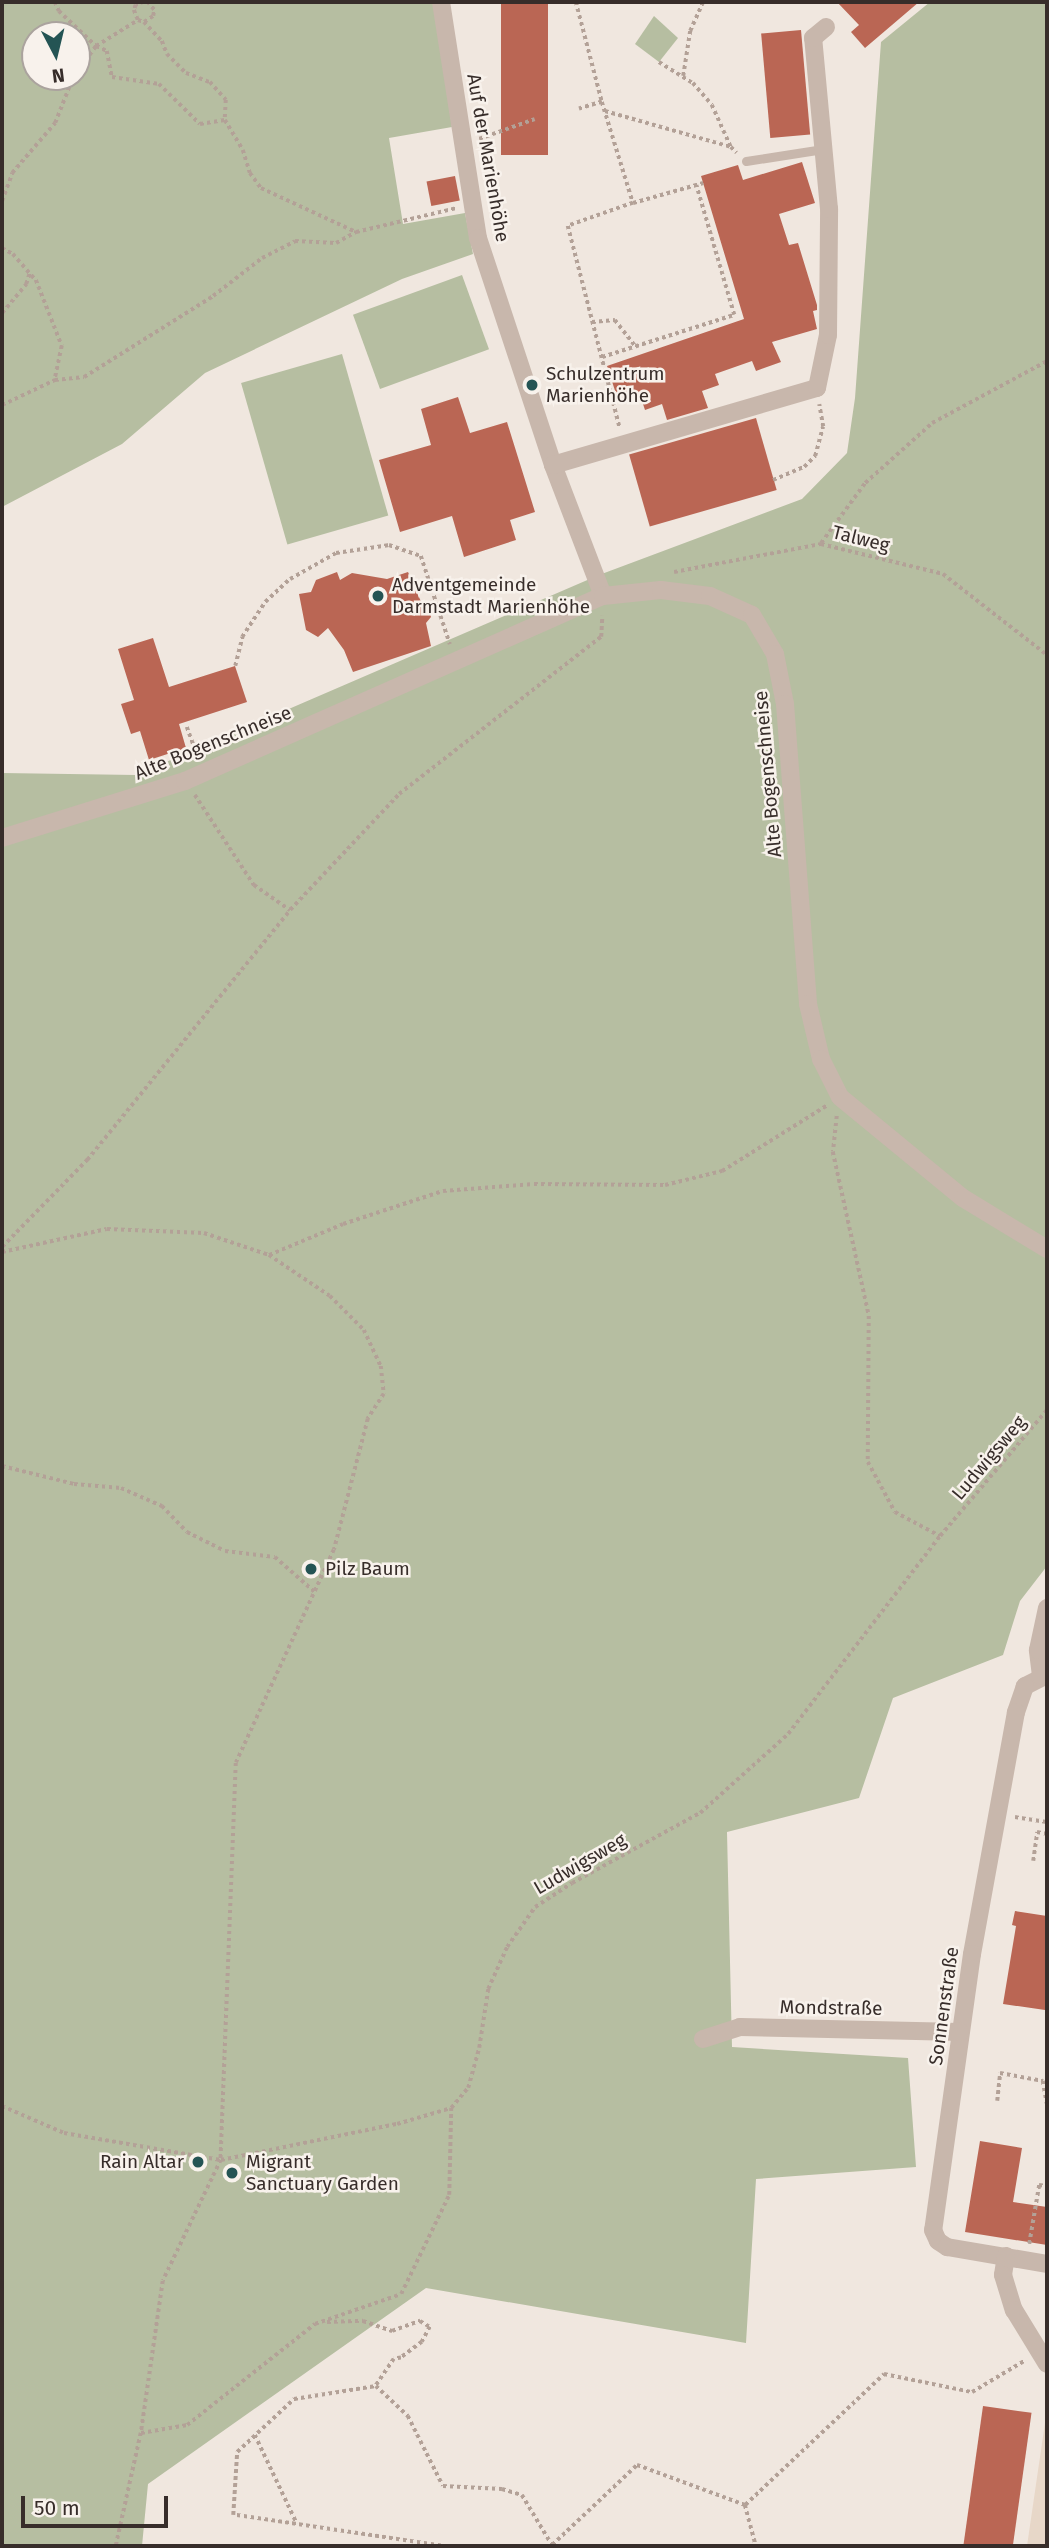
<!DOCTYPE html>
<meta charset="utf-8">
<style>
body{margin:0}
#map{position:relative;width:1049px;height:2548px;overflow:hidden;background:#f0e7df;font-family:"Fira Sans",sans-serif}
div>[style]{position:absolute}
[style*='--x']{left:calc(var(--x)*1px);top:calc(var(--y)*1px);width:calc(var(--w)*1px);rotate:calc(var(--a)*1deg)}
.green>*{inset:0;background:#b6bea1;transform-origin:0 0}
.plaza>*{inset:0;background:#e7d7c8}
.building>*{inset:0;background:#ba6654;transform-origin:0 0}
.path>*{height:3.5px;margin-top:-1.75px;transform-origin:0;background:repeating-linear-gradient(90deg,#b3a197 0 3.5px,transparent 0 7px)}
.lane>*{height:9px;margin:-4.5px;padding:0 4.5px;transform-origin:4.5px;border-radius:4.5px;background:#c8b7ac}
.street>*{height:18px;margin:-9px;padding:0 9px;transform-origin:9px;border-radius:9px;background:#c8b7ac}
.dots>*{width:19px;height:19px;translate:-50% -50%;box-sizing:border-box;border:4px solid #f8f2ec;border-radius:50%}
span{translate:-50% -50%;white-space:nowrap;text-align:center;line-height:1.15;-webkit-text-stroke:5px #f8f2ec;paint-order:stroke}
.street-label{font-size:19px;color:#372d2a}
.poi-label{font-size:19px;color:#372d2a}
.left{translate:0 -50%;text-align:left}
.right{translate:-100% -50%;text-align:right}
.frame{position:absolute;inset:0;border:4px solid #372d2a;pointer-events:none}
.north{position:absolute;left:21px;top:21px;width:70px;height:70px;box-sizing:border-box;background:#f8f2ec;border:2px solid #aba39e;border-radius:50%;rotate:173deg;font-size:19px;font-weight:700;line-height:28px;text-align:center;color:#372d2a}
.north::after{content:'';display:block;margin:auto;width:24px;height:32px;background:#245454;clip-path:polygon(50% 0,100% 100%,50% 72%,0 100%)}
.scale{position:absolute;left:21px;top:2496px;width:147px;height:32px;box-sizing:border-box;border:4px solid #372d2a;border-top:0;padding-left:9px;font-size:21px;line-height:24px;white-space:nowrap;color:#372d2a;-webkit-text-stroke:5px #f8f2ec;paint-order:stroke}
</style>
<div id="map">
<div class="green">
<div style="clip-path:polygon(evenodd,2px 2px,434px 2px,452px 127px,389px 138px,403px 224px,465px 213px,473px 254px,402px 279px,205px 373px,122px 444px,2px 507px,2px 2px,35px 35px,77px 35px,77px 77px,35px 77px,35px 35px)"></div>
<div style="clip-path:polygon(930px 2px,1047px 2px,1047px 1566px,1020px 1601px,1003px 1655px,893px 1698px,859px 1798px,727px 1832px,732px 2047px,908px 2058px,916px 2167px,756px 2179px,746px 2343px,426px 2288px,148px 2484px,142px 2546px,2px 2546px,2px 773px,136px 775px,599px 575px,802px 499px,847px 453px,855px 398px,881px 42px)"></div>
<div style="clip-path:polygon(654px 16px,678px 38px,659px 62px,635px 44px)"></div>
<div style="left:462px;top:275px;width:79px;height:116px;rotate:70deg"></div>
<div style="left:342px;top:354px;width:168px;height:105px;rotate:74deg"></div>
</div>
<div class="plaza">
<div style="clip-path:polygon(1047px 2409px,1047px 2546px,1027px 2546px)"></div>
</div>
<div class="building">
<div style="left:501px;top:2px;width:47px;height:153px"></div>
<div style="clip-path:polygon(837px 2px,919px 2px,865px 48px,851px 32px,859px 25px)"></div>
<div style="left:801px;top:30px;width:105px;height:40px;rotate:85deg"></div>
<div style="clip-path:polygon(802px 162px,815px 203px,779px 214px,789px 245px,798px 243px,817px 305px,817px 310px,813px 311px,817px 329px,772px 342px,781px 362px,756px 371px,752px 361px,715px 374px,719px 385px,702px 391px,708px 408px,667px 420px,662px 404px,645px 410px,640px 395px,619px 403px,607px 366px,744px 319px,701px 176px,738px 165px,743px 180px)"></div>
<div style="left:455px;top:176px;width:25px;height:29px;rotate:79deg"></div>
<div style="clip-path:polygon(458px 397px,470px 433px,507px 422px,535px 512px,510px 520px,516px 540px,464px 557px,452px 516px,400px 532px,379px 460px,431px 445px,421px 409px)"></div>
<div style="left:756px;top:418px;width:75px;height:132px;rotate:74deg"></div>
<div style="clip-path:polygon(337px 572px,340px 580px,352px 573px,387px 579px,408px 572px,422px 604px,429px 609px,431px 617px,426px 623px,431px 646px,353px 672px,344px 650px,328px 628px,318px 637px,306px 630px,299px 594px,311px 592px,316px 580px)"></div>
<div style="clip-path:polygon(153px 638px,169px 687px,235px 666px,247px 702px,179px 724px,186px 748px,149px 760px,140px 731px,131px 734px,121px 704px,134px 700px,118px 649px)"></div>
<div style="clip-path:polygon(1015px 1911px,1047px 1916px,1045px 2010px,1003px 2004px,1016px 1926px,1012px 1925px)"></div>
<div style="clip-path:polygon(980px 2141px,1022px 2148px,1013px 2202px,1047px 2207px,1047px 2245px,965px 2232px)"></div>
<div style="left:983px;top:2406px;width:49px;height:142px;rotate:8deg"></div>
</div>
<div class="path">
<div style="--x:55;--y:2;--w:10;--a:66"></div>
<div style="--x:59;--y:11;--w:51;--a:43.4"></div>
<div style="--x:96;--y:46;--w:12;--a:24"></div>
<div style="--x:107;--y:51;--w:26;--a:79"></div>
<div style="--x:112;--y:77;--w:48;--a:8.5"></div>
<div style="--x:159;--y:84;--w:57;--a:44.3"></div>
<div style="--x:200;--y:124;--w:25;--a:-9"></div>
<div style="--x:225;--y:120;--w:35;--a:59"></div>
<div style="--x:243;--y:150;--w:24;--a:73"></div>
<div style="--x:250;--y:173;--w:19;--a:54"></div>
<div style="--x:261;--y:188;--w:105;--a:24.9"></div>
<div style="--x:356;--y:232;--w:104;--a:-13.4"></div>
<div style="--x:144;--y:2;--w:9;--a:159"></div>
<div style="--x:136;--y:5;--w:5;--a:112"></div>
<div style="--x:134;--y:10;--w:11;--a:68"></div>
<div style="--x:138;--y:20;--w:6;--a:18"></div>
<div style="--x:144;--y:22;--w:11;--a:-34"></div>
<div style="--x:153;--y:16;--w:6;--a:-81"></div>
<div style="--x:154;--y:10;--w:11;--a:-131"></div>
<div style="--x:576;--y:2;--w:103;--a:75.4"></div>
<div style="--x:602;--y:102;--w:24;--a:163"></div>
<div style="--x:144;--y:22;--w:26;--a:47"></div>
<div style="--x:162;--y:41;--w:14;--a:69"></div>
<div style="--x:167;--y:54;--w:27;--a:45"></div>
<div style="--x:186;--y:73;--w:26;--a:21"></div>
<div style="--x:210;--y:82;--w:24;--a:48"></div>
<div style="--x:226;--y:100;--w:20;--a:93"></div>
<div style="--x:659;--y:62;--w:40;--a:32"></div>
<div style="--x:693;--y:83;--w:29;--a:49"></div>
<div style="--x:712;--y:105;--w:46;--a:65.7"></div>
<div style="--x:731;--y:147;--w:8;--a:45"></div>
<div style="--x:77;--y:72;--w:32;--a:-54"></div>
<div style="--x:96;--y:46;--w:49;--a:-31.8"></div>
<div style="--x:683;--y:76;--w:46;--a:-81.2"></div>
<div style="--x:690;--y:31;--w:32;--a:-66"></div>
<div style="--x:602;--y:102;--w:106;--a:72.9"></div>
<div style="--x:633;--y:203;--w:69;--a:160.5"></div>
<div style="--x:568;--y:226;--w:209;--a:75.6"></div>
<div style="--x:605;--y:111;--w:131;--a:15.9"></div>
<div style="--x:479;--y:139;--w:59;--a:-19.7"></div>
<div style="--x:2;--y:201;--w:30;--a:-70"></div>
<div style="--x:12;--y:173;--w:66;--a:-49.3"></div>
<div style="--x:55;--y:123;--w:49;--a:-68.6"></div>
<div style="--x:633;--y:203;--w:73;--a:-15.9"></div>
<div style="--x:2;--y:248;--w:13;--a:29"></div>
<div style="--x:13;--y:254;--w:35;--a:49"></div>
<div style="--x:36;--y:280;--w:71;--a:68.5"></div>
<div style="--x:62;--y:346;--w:35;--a:102"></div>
<div style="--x:2;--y:313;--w:38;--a:-50"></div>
<div style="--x:26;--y:284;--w:13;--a:-72"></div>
<div style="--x:592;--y:322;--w:23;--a:-5"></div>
<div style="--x:615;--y:320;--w:33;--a:52"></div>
<div style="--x:602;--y:357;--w:139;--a:-17.7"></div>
<div style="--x:734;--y:315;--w:135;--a:-106.3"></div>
<div style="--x:2;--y:405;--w:59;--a:-25.3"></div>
<div style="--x:55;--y:380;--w:29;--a:-6"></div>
<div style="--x:84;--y:377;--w:152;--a:-32.1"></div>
<div style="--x:213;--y:296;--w:62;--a:-37.8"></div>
<div style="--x:262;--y:258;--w:37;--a:-27"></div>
<div style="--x:295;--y:241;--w:41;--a:2.8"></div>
<div style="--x:336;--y:243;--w:23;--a:-29"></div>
<div style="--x:773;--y:480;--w:34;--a:-23"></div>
<div style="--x:804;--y:467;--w:16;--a:-45"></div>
<div style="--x:815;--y:456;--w:30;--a:-75"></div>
<div style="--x:823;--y:427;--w:23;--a:-100"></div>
<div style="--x:821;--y:543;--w:74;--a:-53.7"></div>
<div style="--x:865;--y:483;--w:90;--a:-41.8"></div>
<div style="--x:932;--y:423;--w:131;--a:-28.3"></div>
<div style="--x:674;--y:572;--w:150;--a:-10.8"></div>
<div style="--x:821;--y:544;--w:126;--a:13.8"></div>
<div style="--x:943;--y:574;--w:132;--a:37.9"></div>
<div style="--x:235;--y:666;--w:30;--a:-76"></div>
<div style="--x:242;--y:637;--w:42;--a:-56.7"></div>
<div style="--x:265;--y:602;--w:34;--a:-43"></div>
<div style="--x:290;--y:579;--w:53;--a:-29.5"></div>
<div style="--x:336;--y:553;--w:54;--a:-8.6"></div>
<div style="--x:389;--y:545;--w:34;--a:19"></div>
<div style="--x:421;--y:556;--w:93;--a:71.8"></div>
<div style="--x:187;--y:727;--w:33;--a:70"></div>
<div style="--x:195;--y:795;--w:108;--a:56.8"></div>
<div style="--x:254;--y:885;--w:44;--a:34.8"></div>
<div style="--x:837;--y:1116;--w:36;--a:96"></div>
<div style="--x:833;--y:1152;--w:168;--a:77.6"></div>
<div style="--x:869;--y:1316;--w:146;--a:90.4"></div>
<div style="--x:868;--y:1462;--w:57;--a:61.6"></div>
<div style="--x:895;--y:1512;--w:51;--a:28.1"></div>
<div style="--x:2;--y:1247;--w:122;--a:-45.7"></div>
<div style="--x:87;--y:1160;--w:322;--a:-50.9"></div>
<div style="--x:290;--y:910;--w:159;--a:-46.8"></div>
<div style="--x:399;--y:794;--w:256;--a:-37.9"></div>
<div style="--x:601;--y:637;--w:21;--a:-87"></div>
<div style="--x:2;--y:1252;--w:107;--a:-12.4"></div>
<div style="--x:107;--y:1229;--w:97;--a:2.4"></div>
<div style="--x:204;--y:1233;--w:69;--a:18.7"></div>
<div style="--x:269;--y:1255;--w:73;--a:33.9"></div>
<div style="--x:330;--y:1296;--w:48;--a:45"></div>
<div style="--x:364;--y:1330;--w:40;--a:65"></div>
<div style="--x:381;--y:1366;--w:28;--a:84"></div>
<div style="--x:384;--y:1394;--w:30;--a:123"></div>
<div style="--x:368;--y:1419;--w:135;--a:104.5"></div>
<div style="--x:334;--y:1550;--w:234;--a:114.7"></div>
<div style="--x:236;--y:1763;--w:397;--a:92.2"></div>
<div style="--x:221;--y:2160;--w:134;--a:115.6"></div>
<div style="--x:163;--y:2281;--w:154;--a:98.2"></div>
<div style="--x:141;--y:2433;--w:116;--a:102.5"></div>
<div style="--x:269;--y:1255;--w:80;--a:-22.7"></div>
<div style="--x:343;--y:1224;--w:105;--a:-18.3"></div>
<div style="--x:443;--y:1191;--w:91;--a:-4.4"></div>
<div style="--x:534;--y:1184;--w:131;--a:0.4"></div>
<div style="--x:665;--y:1185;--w:59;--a:-13.8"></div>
<div style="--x:722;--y:1171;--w:123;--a:-32"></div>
<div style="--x:2;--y:1466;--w:74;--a:14"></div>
<div style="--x:74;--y:1484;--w:47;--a:4.9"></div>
<div style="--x:121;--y:1488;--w:45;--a:23.7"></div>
<div style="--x:162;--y:1506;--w:36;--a:46"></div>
<div style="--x:187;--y:1532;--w:42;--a:26.6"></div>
<div style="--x:225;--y:1551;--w:50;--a:6.8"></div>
<div style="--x:275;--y:1557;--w:55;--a:41.3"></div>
<div style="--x:1015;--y:1817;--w:32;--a:9"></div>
<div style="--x:1033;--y:1861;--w:29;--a:-82"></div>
<div style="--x:1037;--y:1832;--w:10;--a:11"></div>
<div style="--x:997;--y:2101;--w:28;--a:-84"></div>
<div style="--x:1000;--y:2073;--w:44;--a:10.5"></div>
<div style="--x:1043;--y:2081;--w:23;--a:80"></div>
<div style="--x:2;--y:2106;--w:68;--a:23.5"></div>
<div style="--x:64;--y:2133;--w:159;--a:9.8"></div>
<div style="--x:221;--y:2160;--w:180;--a:-11.6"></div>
<div style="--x:397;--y:2124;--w:56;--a:-16.5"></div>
<div style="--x:451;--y:2108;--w:26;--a:-50"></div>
<div style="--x:468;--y:2088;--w:41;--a:-74.6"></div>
<div style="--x:479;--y:2048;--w:60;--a:-81.3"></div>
<div style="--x:488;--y:1989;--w:46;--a:-65.7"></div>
<div style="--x:507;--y:1947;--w:49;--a:-55"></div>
<div style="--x:535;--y:1907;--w:44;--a:-33"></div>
<div style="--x:572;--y:1883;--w:146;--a:-28.7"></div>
<div style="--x:700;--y:1813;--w:118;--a:-41.9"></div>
<div style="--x:788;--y:1734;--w:250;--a:-52.5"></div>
<div style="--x:940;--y:1536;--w:165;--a:-49.7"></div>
<div style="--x:1029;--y:2244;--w:60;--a:-80.4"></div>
<div style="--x:1039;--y:2185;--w:8;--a:7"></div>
<div style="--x:327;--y:2322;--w:36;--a:-2"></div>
<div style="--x:363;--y:2321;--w:31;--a:19"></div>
<div style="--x:392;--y:2331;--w:30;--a:-20"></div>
<div style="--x:420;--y:2321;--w:12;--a:31"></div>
<div style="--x:430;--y:2327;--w:17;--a:118"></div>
<div style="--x:422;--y:2342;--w:26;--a:143"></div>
<div style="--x:401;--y:2358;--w:7;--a:172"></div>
<div style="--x:394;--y:2359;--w:32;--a:124"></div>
<div style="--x:141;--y:2433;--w:47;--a:-9.9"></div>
<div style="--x:187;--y:2425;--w:163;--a:-38.3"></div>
<div style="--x:315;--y:2324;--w:91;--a:-19.2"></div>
<div style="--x:401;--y:2294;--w:110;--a:-64.1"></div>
<div style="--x:449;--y:2195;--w:87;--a:-88.7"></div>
<div style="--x:255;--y:2435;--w:98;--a:64.7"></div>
<div style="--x:745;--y:2505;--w:191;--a:-43.3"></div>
<div style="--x:884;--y:2374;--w:90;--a:11.6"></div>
<div style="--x:972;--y:2392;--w:61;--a:-30.8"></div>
<div style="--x:552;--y:2545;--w:117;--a:-43.3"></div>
<div style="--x:637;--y:2465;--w:115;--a:20.3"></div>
<div style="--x:745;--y:2505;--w:42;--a:75"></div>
<div style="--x:441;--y:2546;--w:210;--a:-171.5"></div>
<div style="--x:233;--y:2515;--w:63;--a:-86.4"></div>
<div style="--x:237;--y:2452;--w:78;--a:-42.9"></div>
<div style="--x:294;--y:2399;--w:83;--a:-9"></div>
<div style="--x:376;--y:2386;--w:44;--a:43.2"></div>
<div style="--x:408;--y:2416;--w:78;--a:63.4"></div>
<div style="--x:443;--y:2486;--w:59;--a:2.9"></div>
<div style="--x:502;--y:2489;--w:21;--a:17"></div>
<div style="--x:522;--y:2495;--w:58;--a:59"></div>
</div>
<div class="lane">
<div style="--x:746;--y:161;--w:78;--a:-8.9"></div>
</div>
<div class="street">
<div style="--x:441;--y:2;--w:239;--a:81.1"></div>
<div style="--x:478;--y:238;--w:239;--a:71.7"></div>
<div style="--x:553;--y:465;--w:140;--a:69.1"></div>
<div style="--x:553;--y:465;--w:275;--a:-16.3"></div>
<div style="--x:817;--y:388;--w:54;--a:-78.3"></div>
<div style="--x:828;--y:335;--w:126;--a:-89.5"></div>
<div style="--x:829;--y:209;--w:172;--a:-95.3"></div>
<div style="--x:813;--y:38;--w:17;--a:-40"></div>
<div style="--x:2;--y:838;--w:192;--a:-17.3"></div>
<div style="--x:185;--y:781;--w:457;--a:-23.9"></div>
<div style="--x:603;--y:596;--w:58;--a:-5.9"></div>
<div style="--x:661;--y:590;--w:49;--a:7"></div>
<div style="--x:710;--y:596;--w:46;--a:24.3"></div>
<div style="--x:752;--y:615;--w:45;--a:59.5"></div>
<div style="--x:775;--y:654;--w:51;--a:78.7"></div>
<div style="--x:785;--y:704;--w:301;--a:85.6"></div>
<div style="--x:808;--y:1004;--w:57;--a:76.7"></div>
<div style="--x:821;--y:1059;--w:42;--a:63.4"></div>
<div style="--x:840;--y:1097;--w:159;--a:39.4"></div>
<div style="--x:963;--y:1198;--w:98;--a:31.3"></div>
<div style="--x:1047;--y:1675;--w:25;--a:153"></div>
<div style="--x:1025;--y:1686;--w:28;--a:109"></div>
<div style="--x:1016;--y:1712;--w:246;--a:100.3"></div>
<div style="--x:972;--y:1954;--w:279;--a:98"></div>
<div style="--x:933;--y:2230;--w:12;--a:66"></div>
<div style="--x:938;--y:2241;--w:11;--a:34"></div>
<div style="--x:947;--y:2247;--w:101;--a:9.6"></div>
<div style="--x:1041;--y:1676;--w:26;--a:-97"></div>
<div style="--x:1038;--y:1650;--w:43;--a:-77.9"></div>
<div style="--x:703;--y:2039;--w:39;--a:-18"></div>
<div style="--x:740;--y:2027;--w:220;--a:1.3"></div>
<div style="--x:1006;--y:2256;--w:19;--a:99"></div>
<div style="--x:1003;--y:2275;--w:37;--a:73"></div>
<div style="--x:1014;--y:2310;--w:63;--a:58.6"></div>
</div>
<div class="dots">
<div style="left:532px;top:385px;background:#245454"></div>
<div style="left:378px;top:596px;background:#245454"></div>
<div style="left:311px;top:1569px;background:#245454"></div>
<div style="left:198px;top:2162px;background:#245454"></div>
<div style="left:232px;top:2173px;background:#245454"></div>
</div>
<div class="street-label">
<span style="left:488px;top:158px;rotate:80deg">Auf der Marienhöhe</span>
<span style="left:861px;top:539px;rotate:14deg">Talweg</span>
<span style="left:213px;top:743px;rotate:-22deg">Alte Bogenschneise</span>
<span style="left:768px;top:774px;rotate:-95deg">Alte Bogenschneise</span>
<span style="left:989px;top:1458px;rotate:-50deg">Ludwigsweg</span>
<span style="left:580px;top:1864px;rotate:-30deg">Ludwigsweg</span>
<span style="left:944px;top:2006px;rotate:-82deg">Sonnenstraße</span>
<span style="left:831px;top:2008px;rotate:1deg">Mondstraße</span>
</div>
<div class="poi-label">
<span class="left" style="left:546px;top:385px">Schulzentrum<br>Marienhöhe</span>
<span class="left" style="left:392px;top:596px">Adventgemeinde<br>Darmstadt Marienhöhe</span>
<span class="left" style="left:325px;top:1569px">Pilz Baum</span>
<span class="right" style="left:184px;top:2162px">Rain Altar</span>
<span class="left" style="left:246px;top:2173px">Migrant<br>Sanctuary Garden</span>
</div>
<div class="frame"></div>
<div class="north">N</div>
<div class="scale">50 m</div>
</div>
